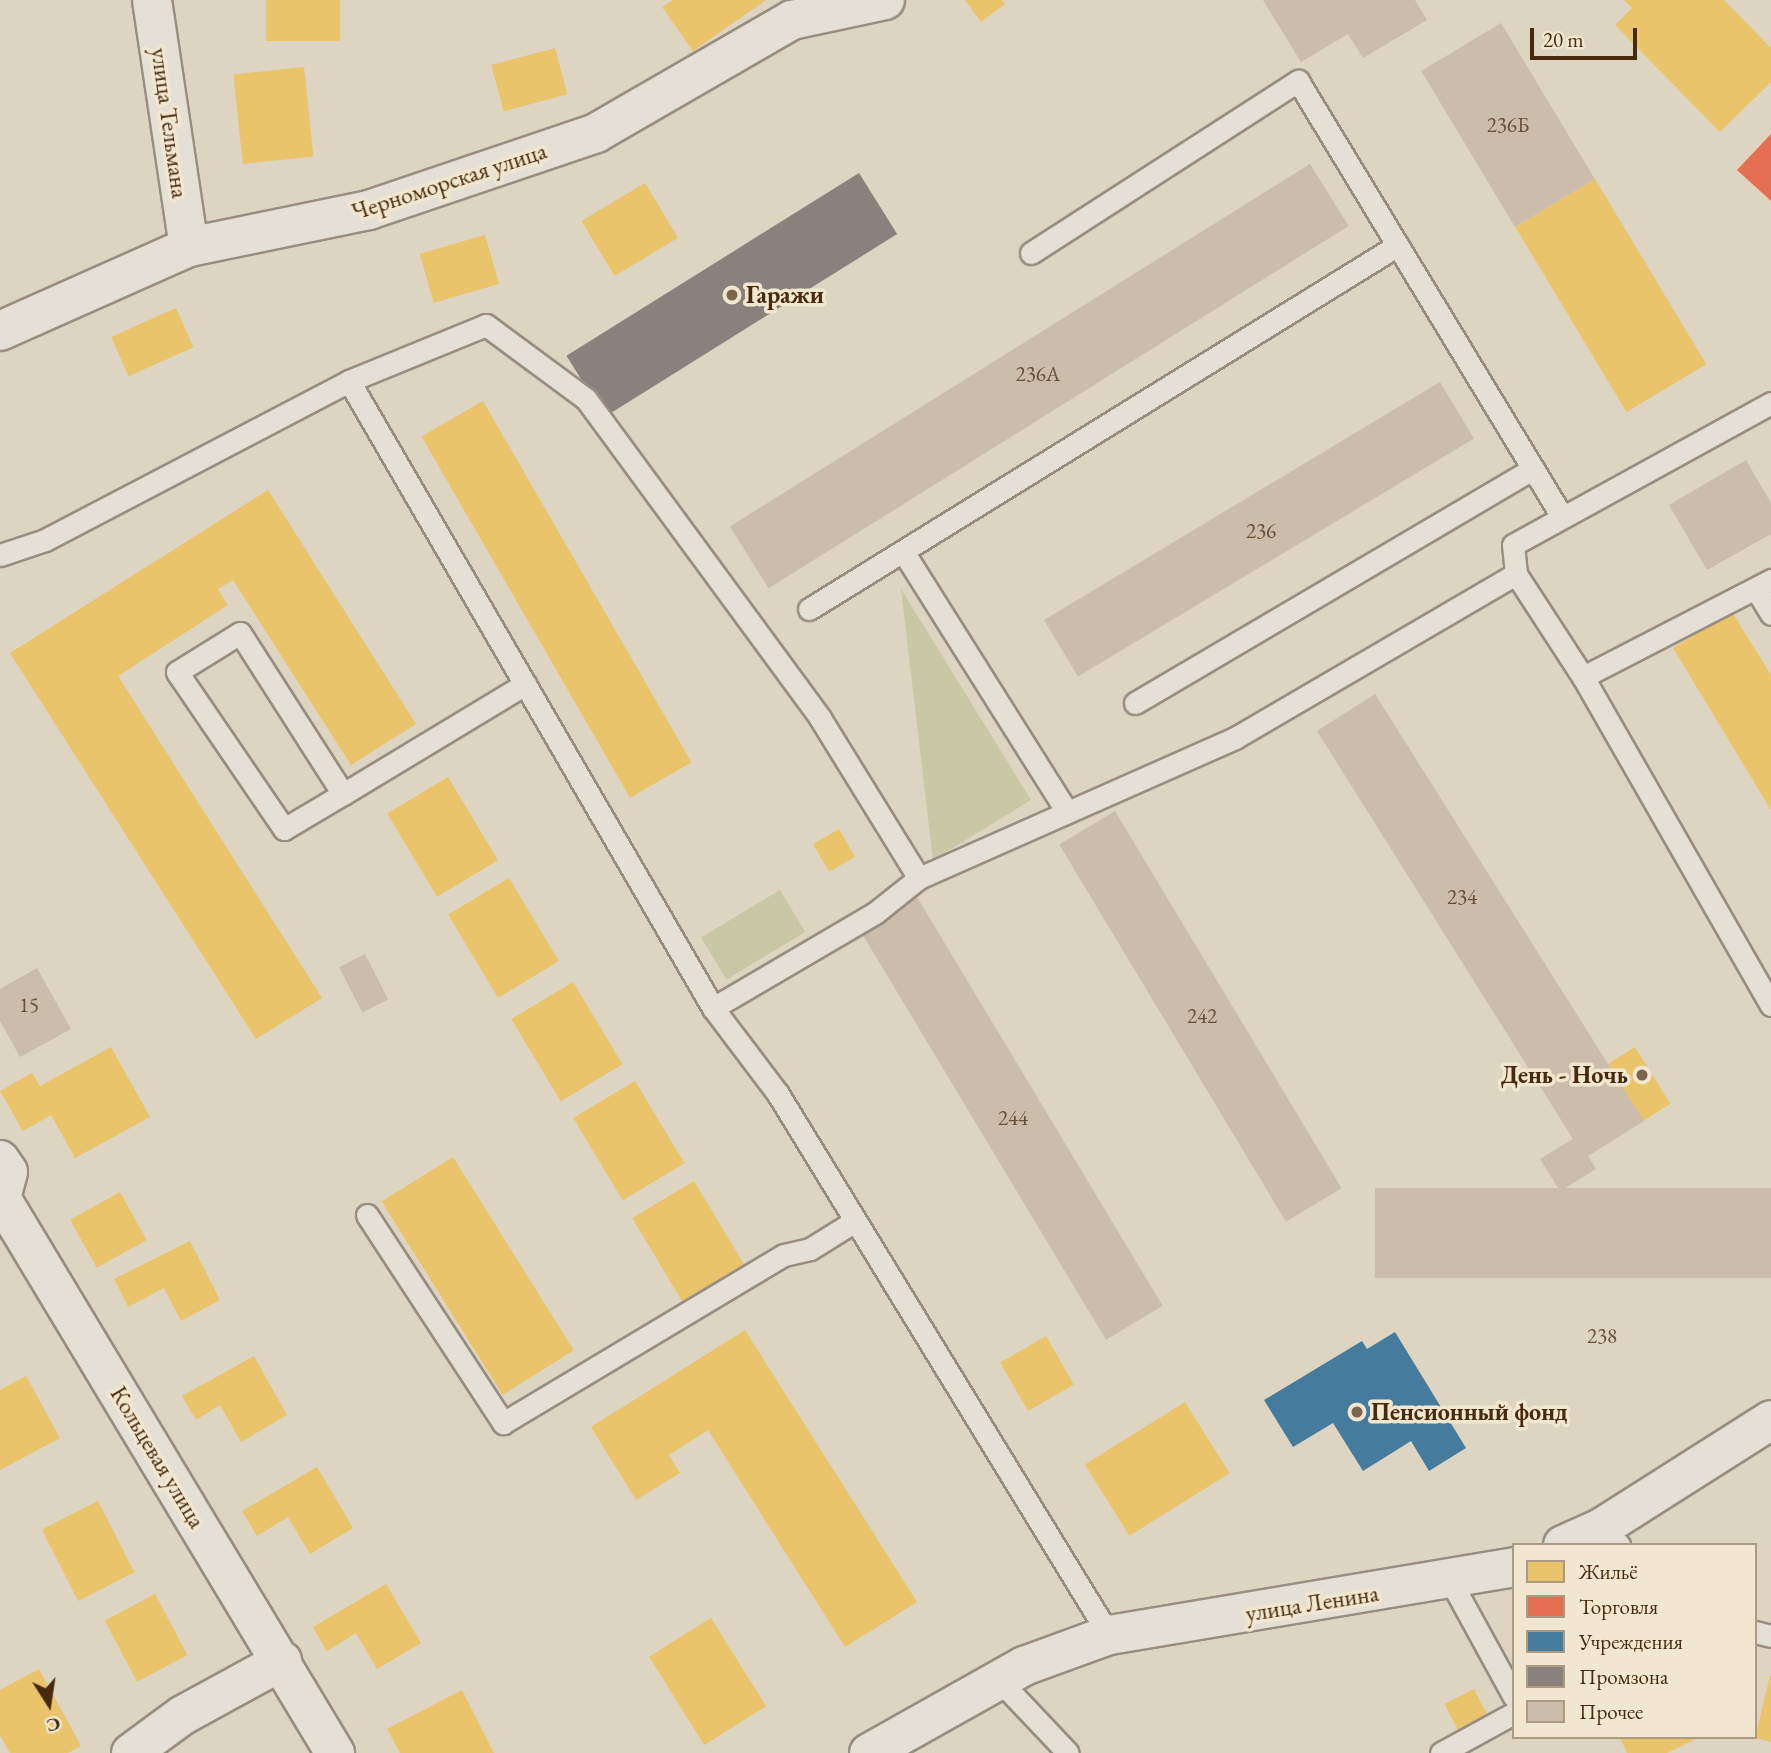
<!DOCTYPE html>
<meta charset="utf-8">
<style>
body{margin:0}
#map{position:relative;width:1771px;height:1753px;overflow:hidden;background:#ddd4c1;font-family:"EB Garamond",serif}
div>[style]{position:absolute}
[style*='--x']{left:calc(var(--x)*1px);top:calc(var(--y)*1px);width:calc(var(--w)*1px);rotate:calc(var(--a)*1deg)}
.green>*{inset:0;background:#c8c8a4;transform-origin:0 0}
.homes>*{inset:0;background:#e9c46a;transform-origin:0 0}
.shops>*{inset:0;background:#e76f51}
.public>*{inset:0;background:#457b9d}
.industry>*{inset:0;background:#8a817c;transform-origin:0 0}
.building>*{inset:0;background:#cbbcac;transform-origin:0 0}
.roads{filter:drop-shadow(2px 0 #978e80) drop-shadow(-2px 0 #978e80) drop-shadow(0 2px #978e80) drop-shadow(0 -2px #978e80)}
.lane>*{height:21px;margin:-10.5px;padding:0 10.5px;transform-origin:10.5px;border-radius:10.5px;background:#e5e0d6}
.street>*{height:38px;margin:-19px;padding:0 19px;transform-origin:19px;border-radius:19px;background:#e5e0d6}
.secondary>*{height:38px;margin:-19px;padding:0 19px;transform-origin:19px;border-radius:19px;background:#e5e0d6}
.dots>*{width:19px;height:19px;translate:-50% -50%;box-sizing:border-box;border:4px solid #f1e6cf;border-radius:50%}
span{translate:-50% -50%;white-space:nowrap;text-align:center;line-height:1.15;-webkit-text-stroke:7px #f1e6cf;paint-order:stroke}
.number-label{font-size:21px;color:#694f37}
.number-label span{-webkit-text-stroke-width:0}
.street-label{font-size:24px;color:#47290e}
.poi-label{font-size:24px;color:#47290e;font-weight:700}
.left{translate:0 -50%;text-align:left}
.right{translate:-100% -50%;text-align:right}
.legend{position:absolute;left:1512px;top:1543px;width:245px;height:196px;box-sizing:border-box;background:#f1e6cf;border:2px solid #ad9a82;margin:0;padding:9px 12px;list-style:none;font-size:21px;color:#47290e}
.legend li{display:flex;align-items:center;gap:14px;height:35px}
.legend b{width:35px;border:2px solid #ad9a82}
.north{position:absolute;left:14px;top:1669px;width:70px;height:70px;-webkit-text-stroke:5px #f1e6cf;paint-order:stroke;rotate:168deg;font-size:19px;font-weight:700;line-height:28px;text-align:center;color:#47290e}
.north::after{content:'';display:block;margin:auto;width:24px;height:32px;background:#47290e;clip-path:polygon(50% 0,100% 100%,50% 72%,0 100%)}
.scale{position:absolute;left:1530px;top:28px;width:107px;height:32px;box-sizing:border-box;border:4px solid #47290e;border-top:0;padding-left:9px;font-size:21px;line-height:24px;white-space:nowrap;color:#47290e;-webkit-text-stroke:5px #f1e6cf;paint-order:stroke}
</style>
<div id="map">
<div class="green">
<div style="clip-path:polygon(901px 589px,1031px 800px,933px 860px)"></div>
<div style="left:780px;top:890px;width:49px;height:92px;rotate:59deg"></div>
</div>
<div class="homes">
<div style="left:266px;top:0;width:74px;height:41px"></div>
<div style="clip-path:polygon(673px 0,766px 0,693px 51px,662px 7px)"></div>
<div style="clip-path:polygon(965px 0,1002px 0,1005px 4px,981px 22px)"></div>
<div style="clip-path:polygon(1624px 0,1724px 0,1771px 48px,1771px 82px,1720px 132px,1615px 25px,1632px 8px)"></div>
<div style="left:555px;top:48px;width:48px;height:66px;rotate:75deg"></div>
<div style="left:304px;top:67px;width:90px;height:71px;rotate:84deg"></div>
<div style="left:1595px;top:179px;width:216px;height:93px;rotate:59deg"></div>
<div style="left:645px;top:183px;width:64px;height:74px;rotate:59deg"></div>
<div style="left:485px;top:235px;width:51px;height:68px;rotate:74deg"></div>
<div style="left:176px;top:308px;width:43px;height:71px;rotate:66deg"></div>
<div style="left:483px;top:401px;width:417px;height:71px;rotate:60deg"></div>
<div style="clip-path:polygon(268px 490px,416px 724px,351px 765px,233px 580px,218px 589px,228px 605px,118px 676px,322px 998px,256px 1039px,10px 653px)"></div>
<div style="clip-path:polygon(1732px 612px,1771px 675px,1771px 810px,1673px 648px)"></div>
<div style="left:448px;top:777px;width:97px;height:71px;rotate:59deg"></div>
<div style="left:839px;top:829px;width:32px;height:30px;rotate:60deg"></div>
<div style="left:509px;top:878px;width:97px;height:71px;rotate:59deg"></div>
<div style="left:573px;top:982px;width:96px;height:72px;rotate:59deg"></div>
<div style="clip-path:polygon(111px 1047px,150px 1117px,75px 1158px,51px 1115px,23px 1131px,0 1091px,32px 1073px,40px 1086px)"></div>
<div style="left:1635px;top:1047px;width:67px;height:32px;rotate:58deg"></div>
<div style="left:635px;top:1081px;width:96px;height:72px;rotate:59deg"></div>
<div style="left:453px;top:1157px;width:228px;height:84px;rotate:58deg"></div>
<div style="left:694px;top:1181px;width:97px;height:72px;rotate:59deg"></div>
<div style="left:120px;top:1192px;width:55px;height:57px;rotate:61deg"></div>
<div style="clip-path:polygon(190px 1241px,220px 1300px,181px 1321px,164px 1288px,128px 1307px,114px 1279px)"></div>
<div style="clip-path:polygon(745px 1330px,917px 1602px,845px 1647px,708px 1430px,669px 1455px,680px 1473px,636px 1500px,591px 1427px)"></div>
<div style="left:1046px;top:1336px;width:56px;height:53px;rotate:60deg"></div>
<div style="clip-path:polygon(254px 1356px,287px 1415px,241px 1442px,220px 1405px,196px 1420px,182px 1396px)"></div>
<div style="clip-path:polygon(26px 1376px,60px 1438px,0 1470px,0 1390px)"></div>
<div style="left:1185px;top:1402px;width:84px;height:118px;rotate:58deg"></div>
<div style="clip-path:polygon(317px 1467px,353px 1528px,310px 1554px,288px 1517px,257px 1536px,242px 1511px)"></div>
<div style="left:98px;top:1501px;width:80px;height:63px;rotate:63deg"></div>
<div style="clip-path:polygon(386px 1584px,421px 1643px,377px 1669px,356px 1633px,327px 1651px,313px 1627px)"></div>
<div style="left:155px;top:1594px;width:69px;height:57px;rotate:62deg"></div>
<div style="left:711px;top:1618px;width:104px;height:73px;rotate:58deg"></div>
<div style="clip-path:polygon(39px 1669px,81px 1746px,68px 1753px,10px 1753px,0 1735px,0 1690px)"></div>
<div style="clip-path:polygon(1770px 1676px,1771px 1676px,1771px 1742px,1755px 1738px)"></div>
<div style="left:1474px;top:1689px;width:35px;height:33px;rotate:63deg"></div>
<div style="clip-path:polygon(462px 1690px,494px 1753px,400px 1753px,387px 1729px)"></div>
<div style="clip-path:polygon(1620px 1737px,1700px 1737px,1667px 1753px,1627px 1753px)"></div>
</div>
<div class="shops">
<div style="clip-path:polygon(1771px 134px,1771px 201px,1737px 170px)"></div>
</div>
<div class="public">
<div style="clip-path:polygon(1395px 1332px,1466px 1448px,1429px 1471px,1411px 1441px,1363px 1471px,1333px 1423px,1293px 1447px,1264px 1400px,1362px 1341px,1367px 1349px)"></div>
</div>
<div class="industry">
<div style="left:859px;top:173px;width:72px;height:345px;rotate:58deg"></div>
</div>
<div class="building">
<div style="clip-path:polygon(1263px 0,1415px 0,1427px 20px,1363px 58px,1348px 34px,1301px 62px)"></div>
<div style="left:1501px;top:23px;width:182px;height:93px;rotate:59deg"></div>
<div style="left:1310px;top:164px;width:73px;height:684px;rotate:58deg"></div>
<div style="left:1440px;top:382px;width:66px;height:462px;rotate:59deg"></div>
<div style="clip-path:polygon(1746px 460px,1771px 503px,1771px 534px,1707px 570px,1669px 505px)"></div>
<div style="clip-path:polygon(1375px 694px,1644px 1121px,1588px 1156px,1596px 1169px,1560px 1191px,1540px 1159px,1573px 1139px,1317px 731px)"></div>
<div style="left:1115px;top:811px;width:440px;height:65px;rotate:59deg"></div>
<div style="left:917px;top:897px;width:477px;height:66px;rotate:59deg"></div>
<div style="left:365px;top:954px;width:51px;height:29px;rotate:63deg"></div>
<div style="clip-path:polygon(37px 968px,71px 1029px,20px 1057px,0 1021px,0 989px)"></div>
<div style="left:1771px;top:1188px;width:90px;height:396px;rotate:90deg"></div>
</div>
<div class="roads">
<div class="lane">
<div style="--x:1031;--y:253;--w:318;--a:-32.8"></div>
<div style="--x:1298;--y:81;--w:507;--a:58.78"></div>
<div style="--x:349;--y:381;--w:725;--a:59.86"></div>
<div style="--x:713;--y:1008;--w:108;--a:52.9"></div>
<div style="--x:778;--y:1094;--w:634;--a:58.54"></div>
<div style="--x:1771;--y:403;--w:294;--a:151.2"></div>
<div style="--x:1513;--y:545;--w:29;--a:84"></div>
<div style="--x:1516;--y:574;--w:123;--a:57"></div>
<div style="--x:1583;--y:677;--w:378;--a:60.2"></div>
<div style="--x:904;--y:553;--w:306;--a:57.8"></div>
<div style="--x:0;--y:555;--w:47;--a:-18.4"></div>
<div style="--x:45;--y:540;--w:343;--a:-27.6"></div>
<div style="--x:349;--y:381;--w:148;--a:-22.2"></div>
<div style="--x:486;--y:325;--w:124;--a:36.5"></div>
<div style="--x:586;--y:399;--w:396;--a:53.7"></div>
<div style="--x:820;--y:718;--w:188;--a:58.3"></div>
<div style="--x:1756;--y:589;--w:29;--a:59"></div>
<div style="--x:809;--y:609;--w:692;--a:-31.72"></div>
<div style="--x:1583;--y:677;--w:212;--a:-27.3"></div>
<div style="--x:1135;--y:703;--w:462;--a:-30.5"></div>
<div style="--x:343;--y:794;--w:191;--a:-122.6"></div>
<div style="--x:240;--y:633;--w:74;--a:148.2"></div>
<div style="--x:177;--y:672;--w:190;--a:55.7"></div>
<div style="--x:284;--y:829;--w:69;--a:-30.7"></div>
<div style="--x:343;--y:794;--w:213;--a:-31.1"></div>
<div style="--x:713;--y:1008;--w:188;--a:-30.4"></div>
<div style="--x:875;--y:913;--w:56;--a:-38.5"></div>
<div style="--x:919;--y:878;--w:346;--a:-23.9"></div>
<div style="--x:1235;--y:738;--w:325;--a:-30.3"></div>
<div style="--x:367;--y:1215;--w:249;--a:56.8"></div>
<div style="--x:503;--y:1423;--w:327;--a:-30.9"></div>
<div style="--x:784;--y:1255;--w:27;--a:-13"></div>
<div style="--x:810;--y:1249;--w:53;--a:-31.9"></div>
<div style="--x:1601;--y:1528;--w:25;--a:43"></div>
<div style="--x:1450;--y:1580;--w:133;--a:61.3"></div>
<div style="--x:1755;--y:1632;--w:16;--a:14"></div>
<div style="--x:999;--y:1680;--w:100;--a:46.6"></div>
<div style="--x:1441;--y:1753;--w:83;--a:-28.7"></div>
</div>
<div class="street">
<div style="--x:152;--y:0;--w:250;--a:81.5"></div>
<div style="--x:0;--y:331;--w:207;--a:-24"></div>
<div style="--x:189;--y:247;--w:184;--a:-11.6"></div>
<div style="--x:369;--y:210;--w:240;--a:-18.7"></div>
<div style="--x:596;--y:133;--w:226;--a:-30"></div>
<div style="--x:792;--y:20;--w:95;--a:-12.1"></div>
<div style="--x:0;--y:1160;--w:14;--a:56"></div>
<div style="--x:8;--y:1172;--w:27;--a:105"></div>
<div style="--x:1;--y:1198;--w:648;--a:58.96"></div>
<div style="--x:131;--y:1753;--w:64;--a:-36.2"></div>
<div style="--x:183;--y:1715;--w:113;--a:-28.6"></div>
</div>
<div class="secondary">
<div style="--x:1563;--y:1545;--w:42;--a:-24.1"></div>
<div style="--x:1601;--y:1528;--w:201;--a:-32.4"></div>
<div style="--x:869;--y:1753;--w:178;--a:-29.3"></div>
<div style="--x:1024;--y:1666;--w:90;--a:-20"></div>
<div style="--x:1109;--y:1635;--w:411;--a:-9.5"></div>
</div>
</div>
<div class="dots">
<div style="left:732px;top:295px;background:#7c654d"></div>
<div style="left:1642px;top:1075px;background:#7c654d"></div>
<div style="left:1357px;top:1412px;background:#7c654d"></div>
</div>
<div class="number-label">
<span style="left:1508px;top:125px">236Б</span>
<span style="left:1038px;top:374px">236А</span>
<span style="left:1261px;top:531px">236</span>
<span style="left:1462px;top:897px">234</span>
<span style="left:29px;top:1005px">15</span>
<span style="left:1202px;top:1016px">242</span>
<span style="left:1013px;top:1118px">244</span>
<span style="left:1602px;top:1336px">238</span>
</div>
<div class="street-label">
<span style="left:170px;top:123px;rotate:82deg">улица Тельмана</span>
<span style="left:449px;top:181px;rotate:-18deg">Черноморская улица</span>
<span style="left:158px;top:1457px;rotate:59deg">Кольцевая улица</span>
<span style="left:1312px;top:1603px;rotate:-9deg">улица Ленина</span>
</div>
<div class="poi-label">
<span class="left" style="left:746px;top:295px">Гаражи</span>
<span class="right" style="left:1628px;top:1075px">День - Ночь</span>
<span class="left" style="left:1371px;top:1412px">Пенсионный фонд</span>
</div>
<ul class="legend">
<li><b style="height:19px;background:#e9c46a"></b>Жильё</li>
<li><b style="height:19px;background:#e76f51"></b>Торговля</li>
<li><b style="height:19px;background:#457b9d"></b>Учреждения</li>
<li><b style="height:19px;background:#8a817c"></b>Промзона</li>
<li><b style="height:19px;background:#cbbcac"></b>Прочее</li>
</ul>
<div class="north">С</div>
<div class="scale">20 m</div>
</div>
